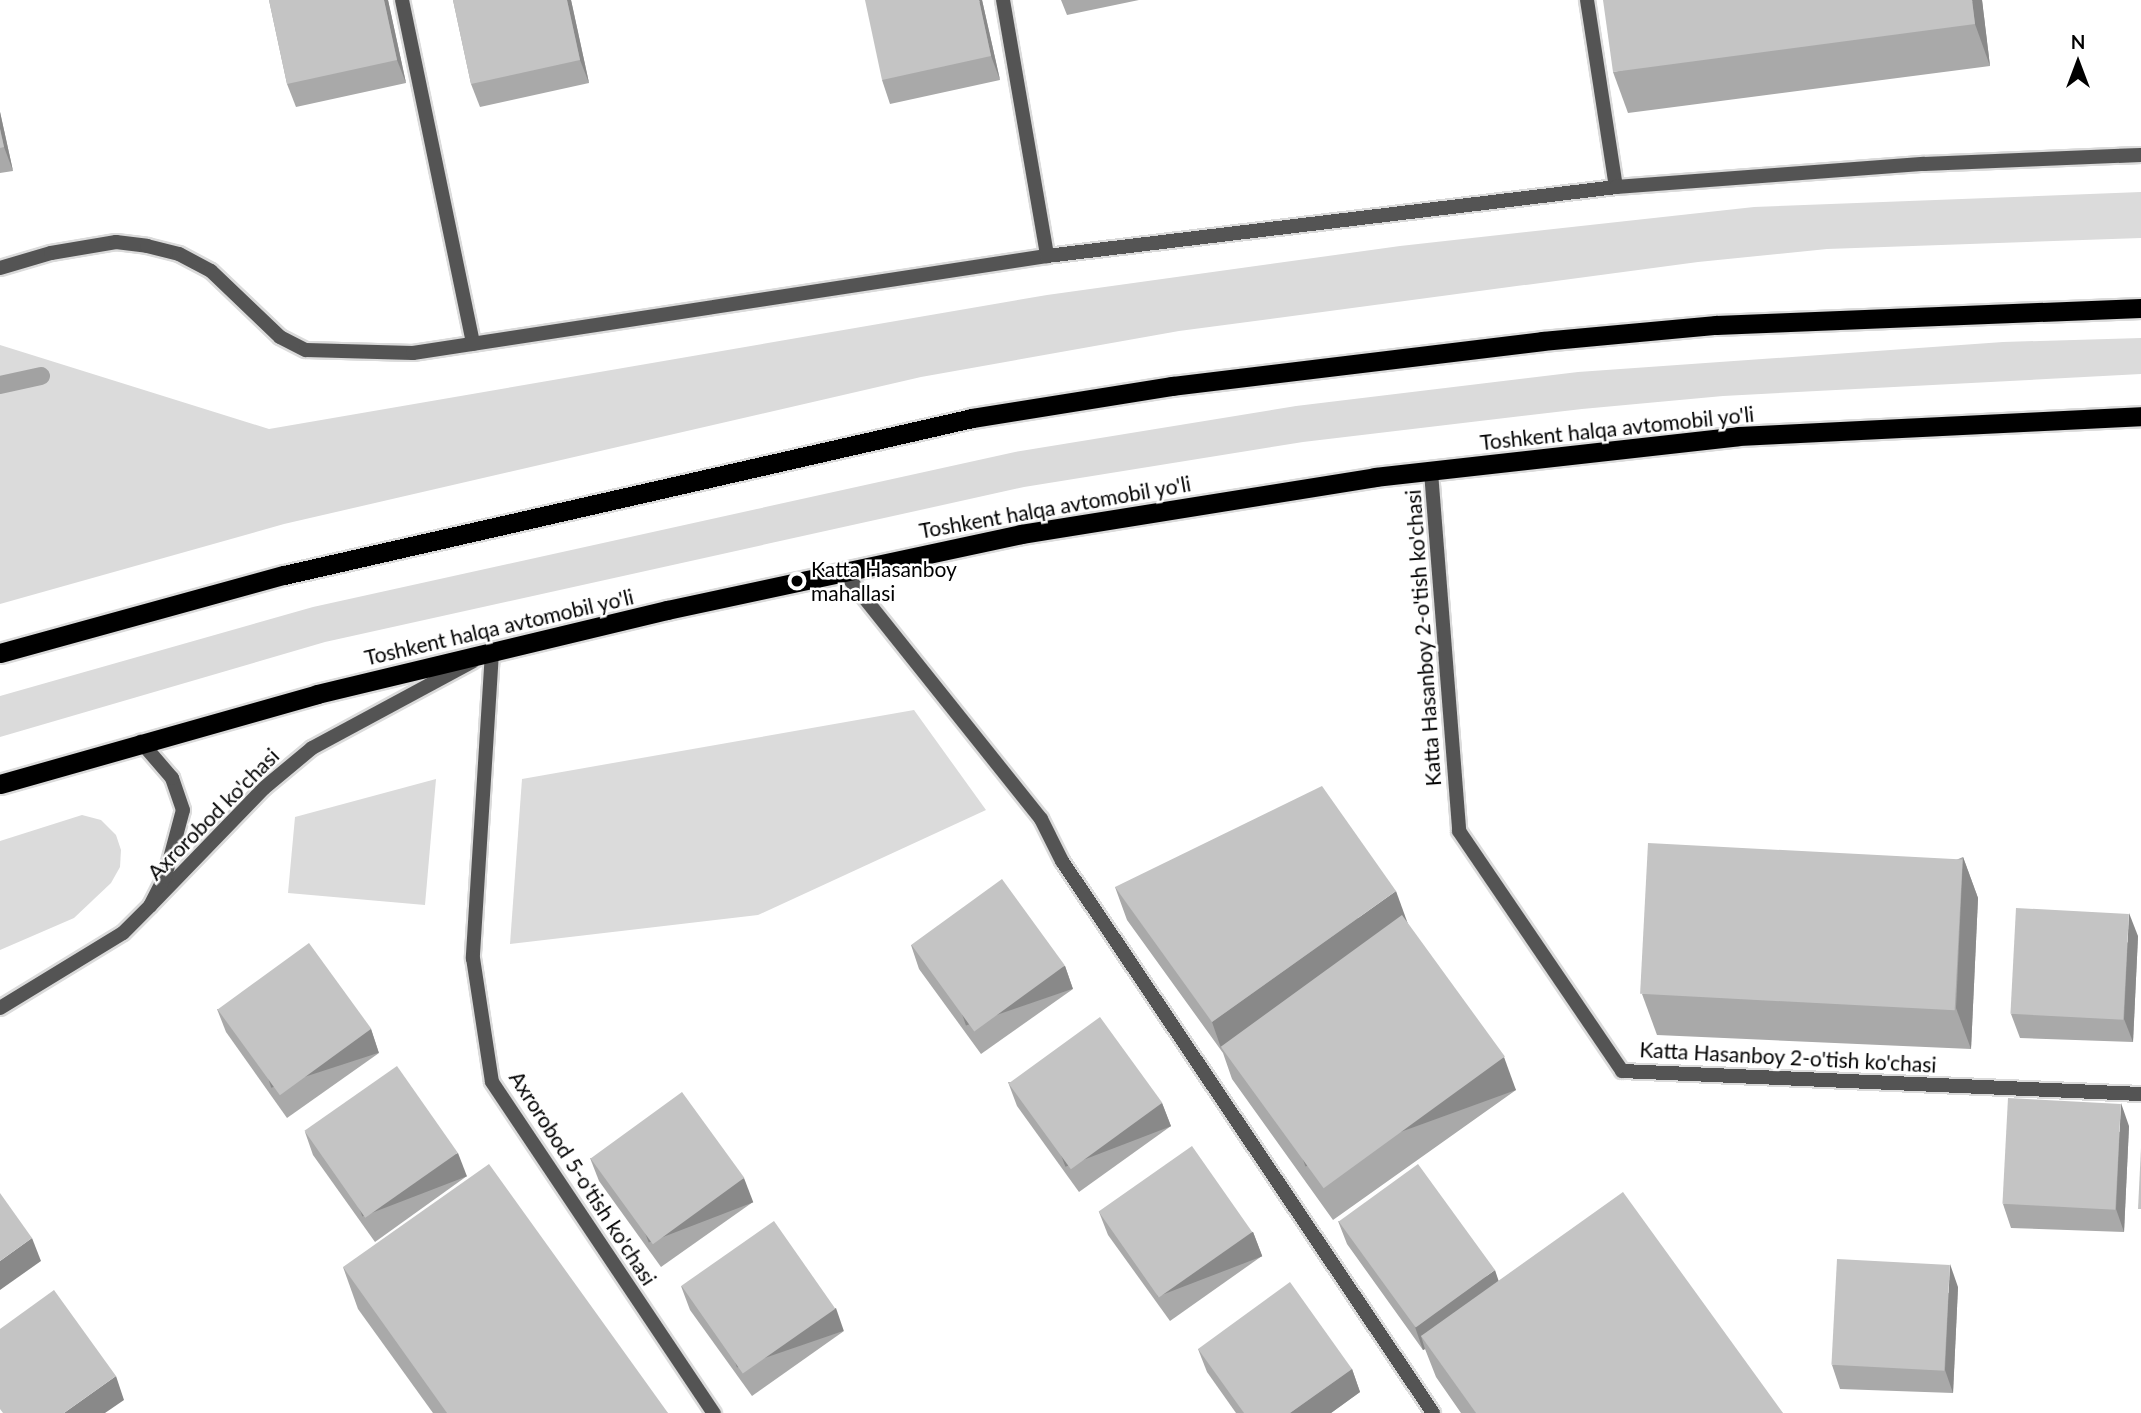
<!DOCTYPE html>
<style>
body{margin:0}
#map{position:relative;width:2141px;height:1413px;overflow:hidden;background:#fff;font-family:Lato,sans-serif}
div>[style]{position:absolute}
[style*='--x']{left:calc(var(--x)*1px);top:calc(var(--y)*1px);width:calc(var(--w)*1px);rotate:calc(var(--a)*1deg)}
.green>*{inset:0;background:#dbdbdb}
.stream>*{height:18px;margin:-9px;padding:0 9px;transform-origin:9px;border-radius:9px;background:#a2a2a2}
.roads{filter:drop-shadow(2px 0 #dbdbdb) drop-shadow(-2px 0 #dbdbdb) drop-shadow(0 2px #dbdbdb) drop-shadow(0 -2px #dbdbdb)}
.minor>*{height:14px;margin:-7px;padding:0 7px;transform-origin:7px;border-radius:7px;background:#545454}
.tertiary>*{height:14px;margin:-7px;padding:0 7px;transform-origin:7px;border-radius:7px;background:#545454}
.trunk>*{height:19px;margin:-9.5px;padding:0 9.5px;transform-origin:9.5px;border-radius:9.5px;background:#000}
.wall>*{inset:0;background:#a9a9a9}
.shaded-wall>*{inset:0;background:#898989;transform-origin:0 0}
.building>*{inset:0;background:#c4c4c4;transform-origin:0 0}
.dots>*{width:19px;height:19px;translate:-50% -50%;box-sizing:border-box;border:4px solid #fff;border-radius:50%}
span{translate:-50% -50%;white-space:nowrap;text-align:center;line-height:1.15;-webkit-text-stroke:5px #fff;paint-order:stroke}
.street-label{font-size:21px;color:#000}
.poi-label{font-size:21px;color:#000}
.left{translate:0 -50%;text-align:left}
.north{position:absolute;left:2043px;top:28px;width:70px;height:70px;-webkit-text-stroke:5px #fff;paint-order:stroke;rotate:0deg;font-size:19px;font-weight:700;line-height:28px;text-align:center;color:#000}
.north::after{content:'';display:block;margin:auto;width:24px;height:32px;background:#000;clip-path:polygon(50% 0,100% 100%,50% 72%,0 100%)}
</style>
<div id="map">
<div class="green">
<div style="clip-path:polygon(2141px 192px,2141px 238px,1827px 249px,1698px 262px,1179px 331px,921px 377px,284px 524px,0 604px,0 345px,269px 429px,1047px 295px,1400px 246px,1754px 207px)"></div>
<div style="clip-path:polygon(2141px 338px,2141px 374px,1723px 396px,1582px 409px,1303px 442px,1024px 487px,325px 642px,0 737px,0 696px,313px 607px,1015px 452px,1296px 406px,1578px 372px,2003px 342px)"></div>
<div style="clip-path:polygon(914px 710px,986px 810px,758px 915px,510px 944px,522px 779px)"></div>
<div style="clip-path:polygon(436px 779px,425px 905px,288px 893px,295px 817px)"></div>
<div style="clip-path:polygon(82px 815px,101px 820px,116px 835px,121px 850px,120px 867px,111px 883px,74px 918px,0 950px,0 841px)"></div>
</div>
<div class="stream">
<div style="--x:0;--y:385;--w:42;--a:-12.4"></div>
</div>
<div class="roads">
<div class="minor">
<div style="--x:402;--y:0;--w:351;--a:78.3"></div>
<div style="--x:1003;--y:0;--w:260;--a:80.2"></div>
<div style="--x:1587;--y:0;--w:189;--a:81.2"></div>
<div style="--x:0;--y:268;--w:53;--a:-16.4"></div>
<div style="--x:51;--y:253;--w:66;--a:-9.6"></div>
<div style="--x:116;--y:242;--w:31;--a:7"></div>
<div style="--x:147;--y:246;--w:33;--a:14"></div>
<div style="--x:179;--y:254;--w:36;--a:28"></div>
<div style="--x:211;--y:271;--w:95;--a:43.7"></div>
<div style="--x:280;--y:337;--w:29;--a:27"></div>
<div style="--x:306;--y:350;--w:107;--a:1.6"></div>
<div style="--x:413;--y:353;--w:641;--a:-8.7"></div>
<div style="--x:1047;--y:256;--w:573;--a:-6.91"></div>
<div style="--x:1616;--y:187;--w:309;--a:-4.3"></div>
<div style="--x:1924;--y:164;--w:217;--a:-2.4"></div>
<div style="--x:1431;--y:472;--w:360;--a:85.5"></div>
<div style="--x:1459;--y:831;--w:290;--a:55.8"></div>
<div style="--x:1622;--y:1071;--w:520;--a:2.54"></div>
<div style="--x:843;--y:571;--w:317;--a:51.4"></div>
<div style="--x:1041;--y:819;--w:47;--a:63.4"></div>
<div style="--x:1062;--y:861;--w:665;--a:56.09"></div>
<div style="--x:492;--y:652;--w:307;--a:93.6"></div>
<div style="--x:473;--y:958;--w:125;--a:81.3"></div>
<div style="--x:492;--y:1082;--w:399;--a:56.2"></div>
</div>
<div class="tertiary">
<div style="--x:150;--y:906;--w:164;--a:-46"></div>
<div style="--x:264;--y:788;--w:62;--a:-39.8"></div>
<div style="--x:312;--y:748;--w:182;--a:-28.3"></div>
<div style="--x:0;--y:1008;--w:144;--a:-31.4"></div>
<div style="--x:123;--y:933;--w:38;--a:-45"></div>
<div style="--x:150;--y:906;--w:33;--a:-63"></div>
<div style="--x:165;--y:877;--w:69;--a:-75"></div>
<div style="--x:183;--y:810;--w:34;--a:-109"></div>
<div style="--x:172;--y:778;--w:48;--a:-130.7"></div>
</div>
<div class="trunk">
<div style="--x:0;--y:653;--w:295;--a:-15.4"></div>
<div style="--x:284;--y:575;--w:706;--a:-12.85"></div>
<div style="--x:972;--y:418;--w:203;--a:-9.1"></div>
<div style="--x:1172;--y:386;--w:373;--a:-6.9"></div>
<div style="--x:1542;--y:341;--w:175;--a:-5.3"></div>
<div style="--x:1716;--y:325;--w:425;--a:-2.3"></div>
<div style="--x:0;--y:784;--w:330;--a:-15.8"></div>
<div style="--x:317;--y:694;--w:360;--a:-13.5"></div>
<div style="--x:667;--y:610;--w:362;--a:-12.1"></div>
<div style="--x:1021;--y:534;--w:359;--a:-9.1"></div>
<div style="--x:1375;--y:477;--w:365;--a:-6.4"></div>
<div style="--x:1738;--y:436;--w:403;--a:-2.8"></div>
</div>
</div>
<div class="wall">
<div style="clip-path:polygon(269px 0,388px 0,406px 83px,296px 107px,287px 84px)"></div>
<div style="clip-path:polygon(453px 0,571px 0,589px 83px,480px 107px,471px 84px)"></div>
<div style="clip-path:polygon(982px 0,1000px 80px,890px 104px,882px 80px)"></div>
<div style="clip-path:polygon(1061px 0,1139px 0,1067px 15px)"></div>
<div style="clip-path:polygon(1982px 0,1990px 66px,1628px 113px,1613px 72px)"></div>
<div style="clip-path:polygon(0 112px,13px 171px,0 173px)"></div>
<div style="clip-path:polygon(1963px 857px,1978px 898px,1971px 1049px,1657px 1035px,1642px 994px)"></div>
<div style="clip-path:polygon(1115px 887px,1408px 924px,1516px 1090px,1333px 1220px,1232px 1079px,1223px 1053px,1127px 920px)"></div>
<div style="clip-path:polygon(2138px 936px,2133px 1042px,2020px 1038px,2011px 1014px)"></div>
<div style="clip-path:polygon(911px 945px,1065px 966px,1073px 989px,981px 1054px,919px 969px)"></div>
<div style="clip-path:polygon(217px 1009px,371px 1029px,379px 1053px,287px 1118px,226px 1032px)"></div>
<div style="clip-path:polygon(1008px 1082px,1162px 1103px,1171px 1126px,1079px 1192px,1017px 1106px)"></div>
<div style="clip-path:polygon(2129px 1126px,2124px 1232px,2011px 1228px,2003px 1204px)"></div>
<div style="clip-path:polygon(305px 1132px,467px 1176px,375px 1242px,313px 1155px)"></div>
<div style="clip-path:polygon(590px 1158px,753px 1202px,661px 1267px,599px 1181px)"></div>
<div style="clip-path:polygon(1099px 1212px,1253px 1232px,1262px 1256px,1170px 1321px,1108px 1235px)"></div>
<div style="clip-path:polygon(1338px 1221px,1498px 1281px,1783px 1413px,1461px 1413px,1436px 1377px,1425px 1349px,1423px 1350px,1347px 1244px)"></div>
<div style="clip-path:polygon(343px 1267px,668px 1413px,433px 1413px,358px 1309px)"></div>
<div style="clip-path:polygon(681px 1286px,844px 1331px,752px 1396px,690px 1310px)"></div>
<div style="clip-path:polygon(1958px 1287px,1953px 1393px,1840px 1389px,1832px 1365px)"></div>
<div style="clip-path:polygon(1198px 1349px,1352px 1369px,1360px 1392px,1331px 1413px,1236px 1413px,1207px 1372px)"></div>
</div>
<div class="shaded-wall">
<div style="clip-path:polygon(384px 0,388px 0,406px 83px,397px 60px)"></div>
<div style="clip-path:polygon(567px 0,571px 0,589px 83px,580px 60px)"></div>
<div style="clip-path:polygon(979px 0,982px 0,1000px 80px,991px 56px)"></div>
<div style="clip-path:polygon(1972px 0,1982px 0,1990px 66px,1975px 24px)"></div>
<div style="clip-path:polygon(0 112px,13px 171px,4px 147px,0 129px)"></div>
<div style="clip-path:polygon(1963px 857px,1978px 898px,1971px 1049px,1956px 1008px)"></div>
<div style="clip-path:polygon(1396px 891px,1408px 924px,1221px 1048px,1212px 1022px)"></div>
<div style="clip-path:polygon(2129px 913px,2138px 936px,2133px 1042px,2124px 1019px)"></div>
<div style="left:1065px;top:966px;width:24px;height:113px;rotate:71deg"></div>
<div style="left:371px;top:1029px;width:25px;height:113px;rotate:72deg"></div>
<div style="left:1504px;top:1057px;width:35px;height:224px;rotate:70deg"></div>
<div style="left:1162px;top:1103px;width:25px;height:113px;rotate:69deg"></div>
<div style="clip-path:polygon(2121px 1103px,2129px 1126px,2124px 1232px,2116px 1209px)"></div>
<div style="left:458px;top:1153px;width:25px;height:112px;rotate:69deg"></div>
<div style="left:744px;top:1178px;width:26px;height:112px;rotate:69deg"></div>
<div style="left:1253px;top:1232px;width:26px;height:112px;rotate:69deg"></div>
<div style="clip-path:polygon(32px 1238px,41px 1261px,0 1290px,0 1261px)"></div>
<div style="clip-path:polygon(1950px 1264px,1958px 1287px,1953px 1393px,1945px 1370px)"></div>
<div style="clip-path:polygon(1495px 1270px,1503px 1294px,1421px 1336px,1425px 1349px,1423px 1350px,1415px 1327px)"></div>
<div style="left:836px;top:1308px;width:24px;height:113px;rotate:71deg"></div>
<div style="clip-path:polygon(1352px 1369px,1360px 1392px,1331px 1413px,1290px 1413px)"></div>
<div style="clip-path:polygon(116px 1376px,124px 1400px,105px 1413px,64px 1413px)"></div>
</div>
<div class="building">
<div style="clip-path:polygon(269px 0,384px 0,397px 60px,287px 84px)"></div>
<div style="clip-path:polygon(453px 0,567px 0,580px 60px,471px 84px)"></div>
<div style="clip-path:polygon(865px 0,979px 0,991px 56px,882px 80px)"></div>
<div style="clip-path:polygon(1603px 0,1972px 0,1975px 24px,1613px 72px)"></div>
<div style="clip-path:polygon(0 129px,4px 147px,0 148px)"></div>
<div style="clip-path:polygon(1322px 786px,1396px 891px,1212px 1022px,1115px 887px)"></div>
<div style="left:1648px;top:843px;width:315px;height:151px;rotate:3deg"></div>
<div style="left:1002px;top:879px;width:107px;height:112px;rotate:54deg"></div>
<div style="left:2016px;top:908px;width:113px;height:106px;rotate:3deg"></div>
<div style="left:1402px;top:915px;width:175px;height:224px;rotate:54deg"></div>
<div style="left:309px;top:943px;width:106px;height:113px;rotate:54deg"></div>
<div style="left:1100px;top:1017px;width:106px;height:113px;rotate:54deg"></div>
<div style="left:397px;top:1066px;width:106px;height:113px;rotate:55deg"></div>
<div style="left:682px;top:1092px;width:106px;height:113px;rotate:54deg"></div>
<div style="left:2008px;top:1098px;width:113px;height:106px;rotate:3deg"></div>
<div style="left:1192px;top:1146px;width:105px;height:114px;rotate:55deg"></div>
<div style="clip-path:polygon(2141px 1148px,2141px 1209px,2138px 1209px)"></div>
<div style="clip-path:polygon(489px 1164px,668px 1413px,447px 1413px,343px 1267px)"></div>
<div style="left:1418px;top:1164px;width:131px;height:98px;rotate:54deg"></div>
<div style="clip-path:polygon(1623px 1192px,1783px 1413px,1476px 1413px,1421px 1336px)"></div>
<div style="clip-path:polygon(0 1193px,32px 1238px,0 1261px)"></div>
<div style="left:774px;top:1221px;width:107px;height:113px;rotate:55deg"></div>
<div style="left:1837px;top:1259px;width:113px;height:106px;rotate:3deg"></div>
<div style="clip-path:polygon(1290px 1282px,1352px 1369px,1290px 1413px,1244px 1413px,1198px 1349px)"></div>
<div style="clip-path:polygon(54px 1290px,116px 1376px,64px 1413px,3px 1413px,0 1409px,0 1329px)"></div>
</div>
<div class="dots">
<div style="left:797px;top:581px;background:#000"></div>
</div>
<div class="street-label">
<span style="left:1617px;top:428px;rotate:-6deg">Toshkent halqa avtomobil yo'li</span>
<span style="left:1055px;top:507px;rotate:-10deg">Toshkent halqa avtomobil yo'li</span>
<span style="left:499px;top:627px;rotate:-13deg">Toshkent halqa avtomobil yo'li</span>
<span style="left:1423px;top:638px;rotate:-94deg">Katta Hasanboy 2-o'tish ko'chasi</span>
<span style="left:213px;top:814px;rotate:-45deg">Axrorobod ko'chasi</span>
<span style="left:1788px;top:1057px;rotate:3deg">Katta Hasanboy 2-o'tish ko'chasi</span>
<span style="left:583px;top:1178px;rotate:57deg">Axrorobod 5-o'tish ko'chasi</span>
</div>
<div class="poi-label">
<span class="left" style="left:811px;top:581px">Katta Hasanboy<br>mahallasi</span>
</div>
<div class="north">N</div>
</div>
